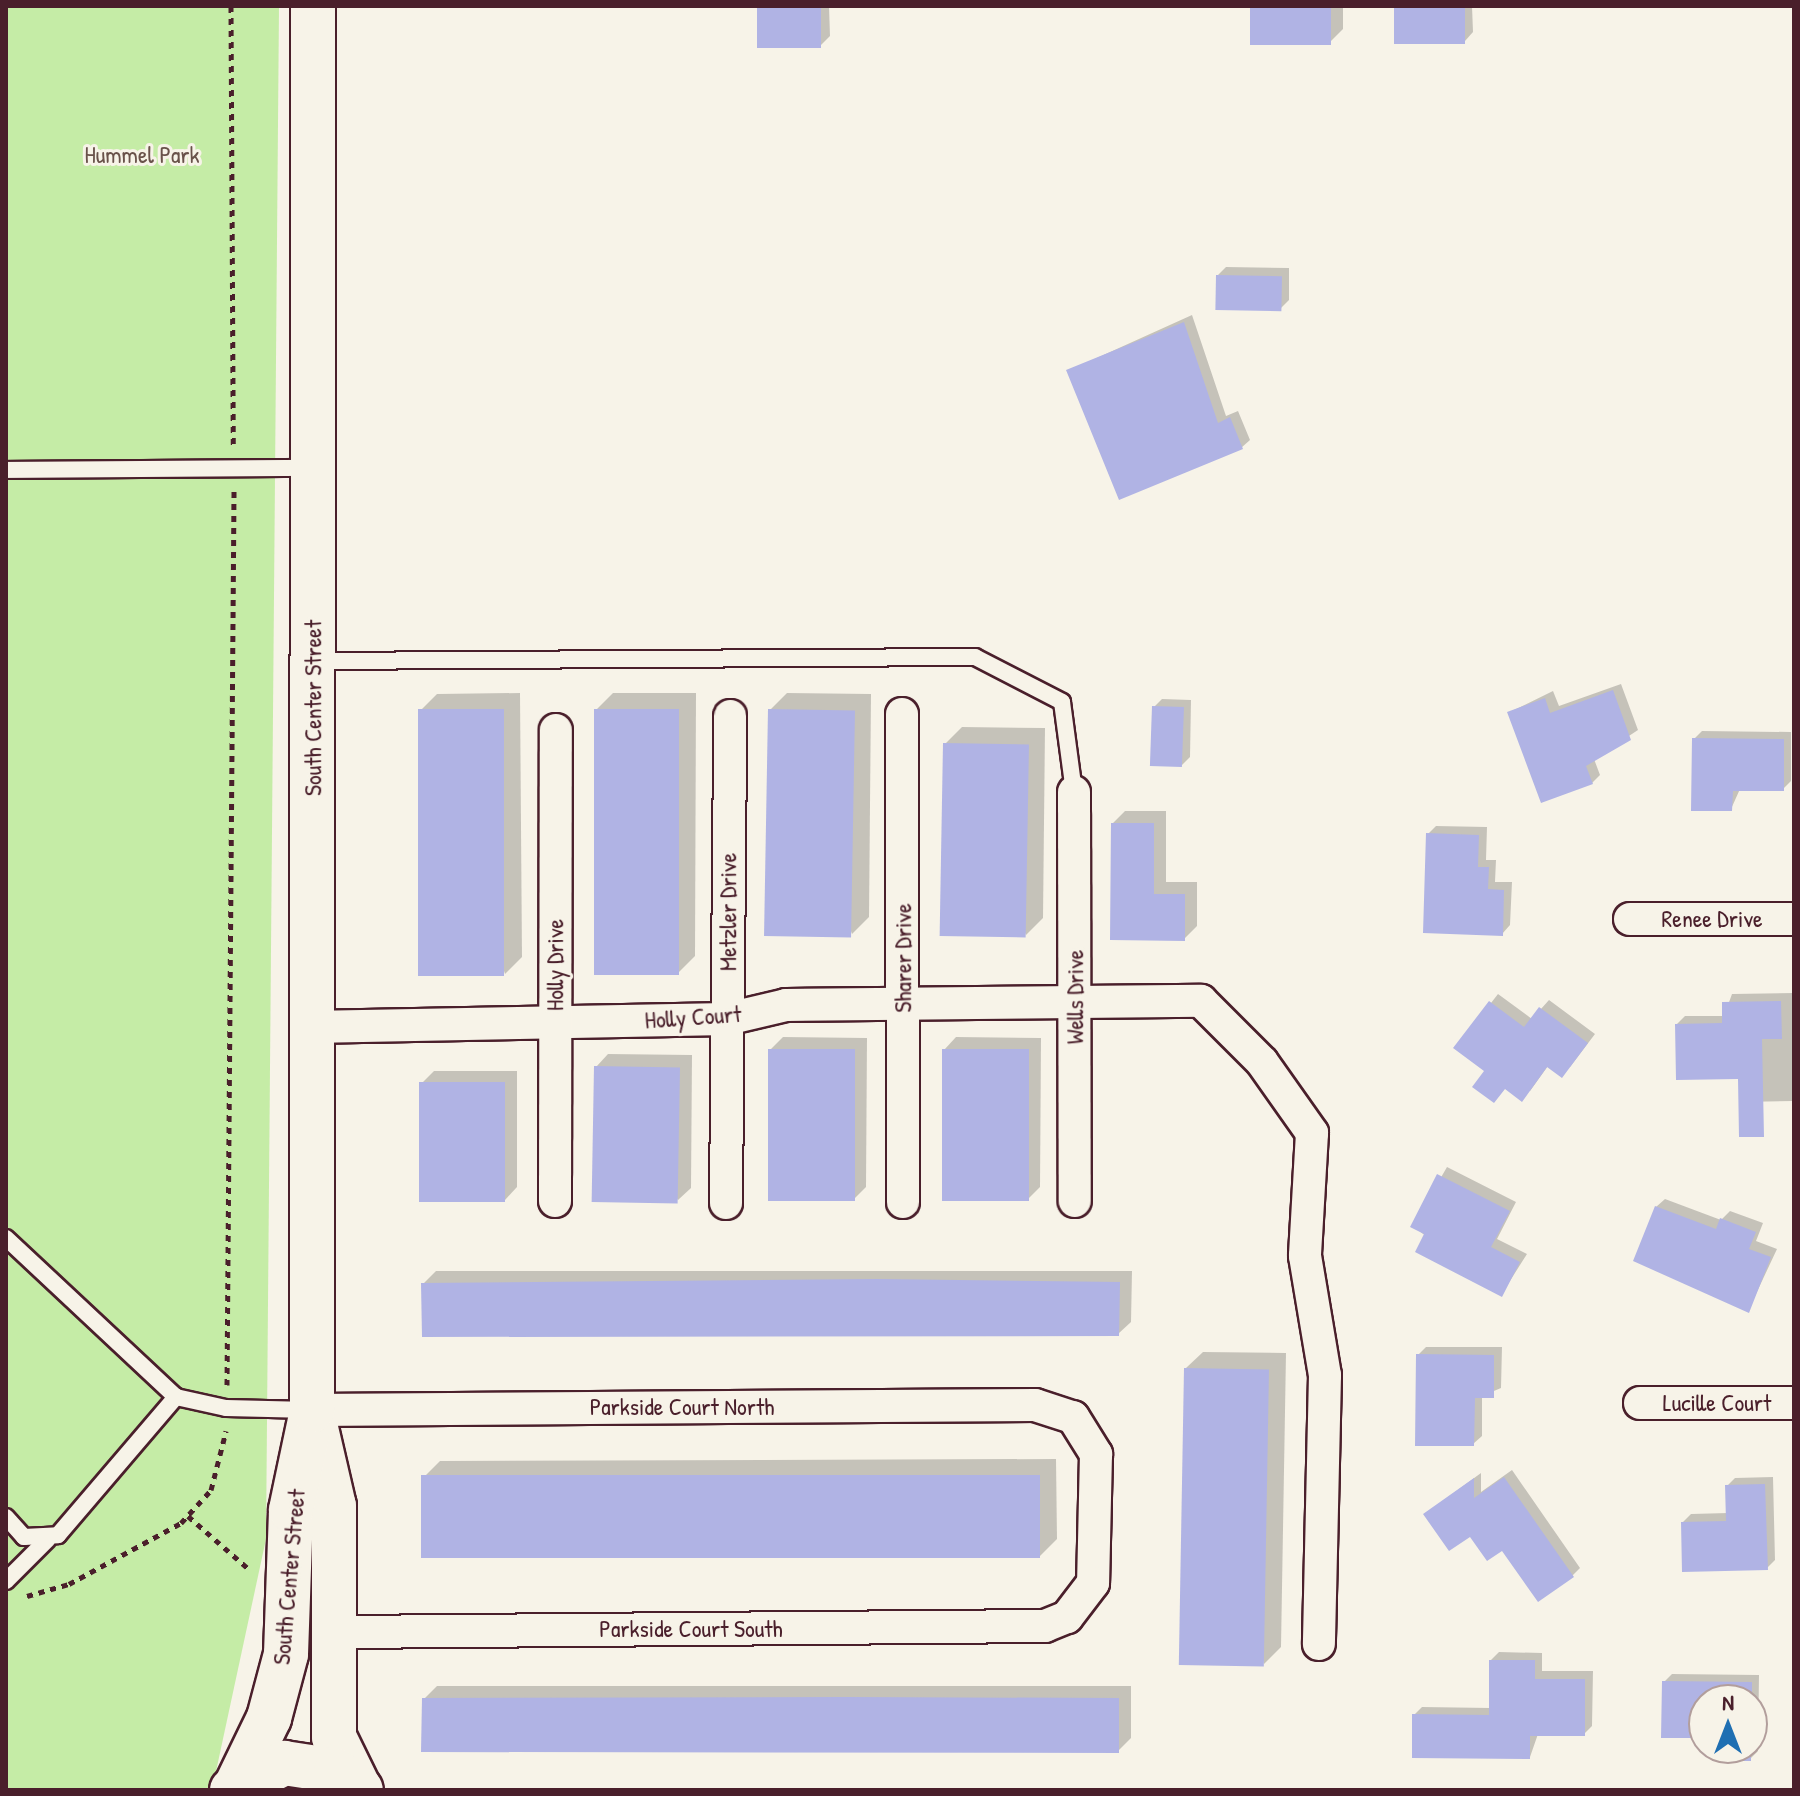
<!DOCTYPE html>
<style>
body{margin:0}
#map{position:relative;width:1800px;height:1796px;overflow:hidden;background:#f7f3e8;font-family:"Patrick Hand",sans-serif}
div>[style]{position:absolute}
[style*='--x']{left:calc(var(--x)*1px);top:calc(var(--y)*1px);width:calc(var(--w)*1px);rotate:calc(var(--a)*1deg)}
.green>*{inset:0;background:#c5eca6}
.shadow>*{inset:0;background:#0003}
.building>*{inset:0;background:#b0b3e4;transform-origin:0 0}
.path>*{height:5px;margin-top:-2.5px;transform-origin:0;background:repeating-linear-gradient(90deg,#4a1f2b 0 6px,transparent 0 12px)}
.roads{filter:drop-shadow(2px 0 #4a1f2b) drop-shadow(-2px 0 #4a1f2b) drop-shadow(0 2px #4a1f2b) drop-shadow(0 -2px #4a1f2b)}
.lane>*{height:16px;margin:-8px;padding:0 8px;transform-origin:8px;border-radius:8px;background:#f7f3e8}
.street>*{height:32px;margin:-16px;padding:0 16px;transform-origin:16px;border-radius:16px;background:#f7f3e8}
.secondary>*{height:44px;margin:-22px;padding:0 22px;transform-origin:22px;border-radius:22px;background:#f7f3e8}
span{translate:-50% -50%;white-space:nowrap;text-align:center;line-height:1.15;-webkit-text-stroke:6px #f7f3e8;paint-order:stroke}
.park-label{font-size:24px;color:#69524a}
.street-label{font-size:24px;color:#4a1f2b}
.frame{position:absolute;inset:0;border:8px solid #4a1f2b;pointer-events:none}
.north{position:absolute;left:1688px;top:1684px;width:80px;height:80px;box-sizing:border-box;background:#f7f3e8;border:2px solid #b29e9c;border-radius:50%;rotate:0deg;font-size:22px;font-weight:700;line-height:32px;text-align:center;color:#4a1f2b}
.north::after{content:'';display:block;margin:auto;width:28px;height:36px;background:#1f6fb2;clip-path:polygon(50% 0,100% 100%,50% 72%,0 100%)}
</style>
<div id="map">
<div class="green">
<div style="clip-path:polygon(6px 6px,279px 6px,266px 1539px,212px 1790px,6px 1790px)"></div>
</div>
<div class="shadow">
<div style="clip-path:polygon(759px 6px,829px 6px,830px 36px,821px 45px)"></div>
<div style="clip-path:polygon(1252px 6px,1343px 6px,1343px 29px,1330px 42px)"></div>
<div style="clip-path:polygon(1396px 6px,1472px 6px,1473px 32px,1465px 41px)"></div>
<div style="clip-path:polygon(1226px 267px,1289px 268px,1289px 300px,1281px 308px,1218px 275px)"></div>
<div style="clip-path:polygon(1192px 315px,1226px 416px,1238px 411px,1250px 440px,1241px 448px,1068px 371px)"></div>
<div style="clip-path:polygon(1621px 684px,1638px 730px,1594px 759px,1600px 775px,1592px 783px,1510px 712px,1553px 691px,1559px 706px)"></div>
<div style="clip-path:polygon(520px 693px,522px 957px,505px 974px,420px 711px,437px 694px)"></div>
<div style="clip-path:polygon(613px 693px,696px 693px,695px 956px,678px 973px,596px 710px)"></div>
<div style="clip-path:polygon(787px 693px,871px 694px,869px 917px,852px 934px,770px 710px)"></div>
<div style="clip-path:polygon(1162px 699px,1191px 700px,1190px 757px,1182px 765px,1154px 707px)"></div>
<div style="clip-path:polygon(962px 727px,1045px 728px,1043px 918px,1026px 935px,945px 744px)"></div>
<div style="clip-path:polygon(1702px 731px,1791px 732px,1791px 781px,1783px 789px,1740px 789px,1731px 809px,1694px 739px)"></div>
<div style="clip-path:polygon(1125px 811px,1166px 811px,1166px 882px,1197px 882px,1197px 926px,1184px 939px,1112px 938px,1113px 823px)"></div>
<div style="clip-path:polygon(1436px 826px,1487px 827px,1486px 860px,1496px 860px,1495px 882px,1512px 882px,1510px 925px,1502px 934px,1428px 834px)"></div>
<div style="clip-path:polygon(1794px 993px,1794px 1101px,1740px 1102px,1740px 1077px,1677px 1024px,1685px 1016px,1724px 1016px,1732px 994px)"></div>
<div style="clip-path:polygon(1498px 994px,1532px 1019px,1549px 1000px,1595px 1034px,1570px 1067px,1548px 1066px,1530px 1091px,1506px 1087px,1494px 1101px,1486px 1071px,1456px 1048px)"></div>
<div style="clip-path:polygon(783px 1037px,867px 1038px,866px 1187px,853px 1200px,770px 1050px)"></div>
<div style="clip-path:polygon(956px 1037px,1041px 1038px,1040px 1187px,1027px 1200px,944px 1050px)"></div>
<div style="clip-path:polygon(608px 1054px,692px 1055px,691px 1188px,678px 1200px,596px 1067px)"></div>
<div style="clip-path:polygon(434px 1071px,517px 1071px,517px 1187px,505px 1200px,421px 1084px)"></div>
<div style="clip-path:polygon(1447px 1167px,1516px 1202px,1497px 1239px,1527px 1254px,1501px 1295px,1413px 1226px)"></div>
<div style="clip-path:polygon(1665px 1199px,1721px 1220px,1730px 1211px,1763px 1223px,1756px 1241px,1777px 1249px,1748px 1311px,1656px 1207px)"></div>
<div style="clip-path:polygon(436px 1271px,1132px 1271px,1131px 1322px,1118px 1334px,423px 1284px)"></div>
<div style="clip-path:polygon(1426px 1347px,1502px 1347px,1501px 1388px,1482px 1396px,1482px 1436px,1473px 1444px,1418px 1355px)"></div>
<div style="clip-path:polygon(1203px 1352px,1286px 1353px,1281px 1647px,1264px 1664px,1186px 1368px)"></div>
<div style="clip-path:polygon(1056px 1459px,1057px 1539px,1040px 1556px,423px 1478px,440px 1461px)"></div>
<div style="clip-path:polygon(1512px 1470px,1580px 1568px,1572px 1576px,1425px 1514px,1481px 1473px,1481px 1492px)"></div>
<div style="clip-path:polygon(1773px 1477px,1775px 1560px,1767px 1568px,1683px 1522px,1691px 1514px,1728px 1513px,1727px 1486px,1735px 1478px)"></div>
<div style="clip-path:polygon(1499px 1652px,1542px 1653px,1542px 1671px,1593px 1671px,1592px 1726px,1584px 1734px,1538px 1734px,1530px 1757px,1414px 1715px,1422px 1707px,1491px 1708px,1491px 1660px)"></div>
<div style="clip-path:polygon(1672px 1674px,1759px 1675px,1758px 1751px,1750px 1759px,1714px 1748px,1752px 1748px,1752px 1700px,1704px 1700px,1704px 1736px,1664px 1682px)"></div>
<div style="clip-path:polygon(437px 1686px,1131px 1686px,1131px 1738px,1118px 1751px,424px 1699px)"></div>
</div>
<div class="building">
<div style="left:757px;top:6px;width:64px;height:42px"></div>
<div style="left:1250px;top:6px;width:81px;height:39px"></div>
<div style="left:1394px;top:6px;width:71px;height:38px"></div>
<div style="left:1216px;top:275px;width:66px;height:35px;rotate:1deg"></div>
<div style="clip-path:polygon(1184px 322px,1218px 423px,1230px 417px,1243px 449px,1119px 500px,1066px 370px)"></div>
<div style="clip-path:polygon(1613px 690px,1631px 740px,1586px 766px,1593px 784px,1541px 803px,1507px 712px,1545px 698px,1550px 713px)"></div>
<div style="left:1152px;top:706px;width:32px;height:60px;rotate:2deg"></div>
<div style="left:504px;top:709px;width:267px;height:86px;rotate:90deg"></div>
<div style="left:594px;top:709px;width:85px;height:266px"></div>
<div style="left:768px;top:709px;width:87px;height:227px;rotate:1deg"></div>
<div style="clip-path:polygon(1692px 738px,1784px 739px,1784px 791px,1733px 791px,1732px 811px,1691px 811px)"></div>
<div style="left:943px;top:743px;width:86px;height:193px;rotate:1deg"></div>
<div style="clip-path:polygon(1111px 823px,1154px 823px,1154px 894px,1185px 894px,1185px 941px,1110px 940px)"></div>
<div style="clip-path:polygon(1426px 833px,1479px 835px,1478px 867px,1489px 867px,1488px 889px,1504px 890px,1503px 936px,1423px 933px)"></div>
<div style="clip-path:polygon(1489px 1001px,1524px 1027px,1539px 1007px,1588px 1043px,1562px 1078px,1547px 1067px,1522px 1102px,1505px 1089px,1494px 1103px,1472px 1087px,1484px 1071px,1453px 1048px)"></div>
<div style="clip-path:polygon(1781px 1001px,1782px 1039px,1762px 1039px,1764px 1137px,1739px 1137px,1738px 1079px,1676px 1080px,1675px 1024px,1722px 1023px,1722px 1002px)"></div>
<div style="left:768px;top:1049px;width:87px;height:152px"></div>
<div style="left:942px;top:1049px;width:87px;height:152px"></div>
<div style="left:594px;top:1066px;width:86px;height:136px;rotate:1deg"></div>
<div style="left:505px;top:1082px;width:120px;height:86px;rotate:90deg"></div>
<div style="clip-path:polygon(1437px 1174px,1510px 1211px,1491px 1247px,1520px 1262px,1502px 1297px,1415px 1252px,1424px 1234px,1410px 1227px)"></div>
<div style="clip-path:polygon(1655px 1206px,1716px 1229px,1720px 1218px,1756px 1232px,1749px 1249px,1771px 1257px,1749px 1313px,1633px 1261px)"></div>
<div style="clip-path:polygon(877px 1279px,1120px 1282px,1119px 1336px,422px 1337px,421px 1283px)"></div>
<div style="clip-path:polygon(1416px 1354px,1494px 1355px,1494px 1398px,1475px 1398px,1474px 1446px,1415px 1446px)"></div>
<div style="left:1184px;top:1368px;width:85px;height:297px;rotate:1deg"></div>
<div style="left:1040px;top:1475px;width:83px;height:619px;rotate:90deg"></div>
<div style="clip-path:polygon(1504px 1477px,1574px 1577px,1538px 1602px,1502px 1551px,1487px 1561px,1470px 1537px,1449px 1551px,1423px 1514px,1474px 1478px,1474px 1498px)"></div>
<div style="clip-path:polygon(1765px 1484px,1768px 1570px,1682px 1572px,1681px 1522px,1726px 1521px,1725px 1485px)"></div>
<div style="clip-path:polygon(1489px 1660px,1535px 1660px,1535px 1679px,1585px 1679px,1585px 1736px,1530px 1736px,1530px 1759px,1412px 1758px,1412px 1714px,1489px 1715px)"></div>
<div style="clip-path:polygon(1662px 1681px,1752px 1682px,1752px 1700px,1704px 1700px,1704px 1738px,1661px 1738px)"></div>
<div style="clip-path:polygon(845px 1697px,1119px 1698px,1119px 1753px,421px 1752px,422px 1698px)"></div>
<div style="left:1712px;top:1748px;width:39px;height:13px"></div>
</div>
<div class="path">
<div style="--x:231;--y:6;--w:439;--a:89.7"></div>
<div style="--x:227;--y:1385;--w:894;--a:-89.55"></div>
<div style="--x:188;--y:1516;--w:82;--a:41.1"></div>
<div style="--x:27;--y:1596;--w:44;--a:-15.9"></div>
<div style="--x:69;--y:1584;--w:128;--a:-28.6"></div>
<div style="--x:181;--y:1523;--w:45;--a:-47.7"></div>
<div style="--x:211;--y:1490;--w:61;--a:-75.7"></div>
</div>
<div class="roads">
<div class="lane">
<div style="--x:6;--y:470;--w:306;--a:-0.4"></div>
<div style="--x:315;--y:661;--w:660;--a:-0.35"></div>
<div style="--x:975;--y:657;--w:98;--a:27.3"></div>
<div style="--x:1062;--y:702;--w:91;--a:82.4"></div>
<div style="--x:6;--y:1238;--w:233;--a:43.1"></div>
<div style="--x:176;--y:1397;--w:51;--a:12.4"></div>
<div style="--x:226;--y:1408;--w:84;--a:1.4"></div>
<div style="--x:6;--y:1517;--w:27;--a:48"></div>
<div style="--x:24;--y:1537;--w:34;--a:-3"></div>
<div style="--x:58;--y:1535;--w:182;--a:-49.5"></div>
<div style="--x:6;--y:1581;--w:59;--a:-45"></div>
</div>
<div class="street">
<div style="--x:902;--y:714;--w:488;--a:89.9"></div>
<div style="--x:1074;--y:792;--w:409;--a:89.9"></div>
<div style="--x:1630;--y:919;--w:164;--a:0"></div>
<div style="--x:310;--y:1027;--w:417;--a:-1.1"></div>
<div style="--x:727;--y:1019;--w:61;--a:-13.3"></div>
<div style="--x:786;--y:1005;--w:415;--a:-0.6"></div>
<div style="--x:1201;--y:1001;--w:86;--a:45"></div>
<div style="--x:1262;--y:1062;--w:87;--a:54.8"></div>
<div style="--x:1312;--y:1133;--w:123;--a:93.3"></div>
<div style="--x:1305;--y:1256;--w:121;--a:80.5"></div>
<div style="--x:1325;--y:1375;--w:269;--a:91.3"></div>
<div style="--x:555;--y:1201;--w:471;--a:-89.9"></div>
<div style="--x:726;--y:1203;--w:487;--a:-89.5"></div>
<div style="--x:1640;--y:1403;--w:154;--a:0"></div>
<div style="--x:312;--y:1410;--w:723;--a:-0.4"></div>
<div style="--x:1035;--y:1405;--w:40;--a:18"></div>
<div style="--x:1073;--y:1417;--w:44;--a:58.1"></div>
<div style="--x:1096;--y:1454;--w:129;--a:91.3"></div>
<div style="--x:1093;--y:1583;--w:43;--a:127.4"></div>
<div style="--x:1067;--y:1617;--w:24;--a:158"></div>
<div style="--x:1045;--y:1626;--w:708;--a:179.51"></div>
</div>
<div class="secondary">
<div style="--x:315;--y:1424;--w:84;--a:77"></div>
<div style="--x:334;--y:1506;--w:231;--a:90"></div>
<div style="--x:334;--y:1737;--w:55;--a:63.9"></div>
<div style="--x:236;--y:1786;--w:76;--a:-64.1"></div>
<div style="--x:269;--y:1718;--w:66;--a:-75.1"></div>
<div style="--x:286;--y:1654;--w:144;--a:-88"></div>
<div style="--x:291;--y:1510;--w:102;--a:-78.1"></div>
<div style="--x:312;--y:1410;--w:1404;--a:-89.96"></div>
<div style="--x:232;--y:1790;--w:59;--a:-27.4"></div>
<div style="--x:284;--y:1763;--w:53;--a:8.7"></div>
<div style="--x:336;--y:1771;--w:31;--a:37"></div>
</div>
</div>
<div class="park-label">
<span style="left:142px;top:155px">Hummel Park</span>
</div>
<div class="street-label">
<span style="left:313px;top:708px;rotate:-90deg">South Center Street</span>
<span style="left:728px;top:912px;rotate:-90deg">Metzler Drive</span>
<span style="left:1712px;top:919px">Renee Drive</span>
<span style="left:903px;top:958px;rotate:-90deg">Sharer Drive</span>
<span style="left:555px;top:965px;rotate:-90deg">Holly Drive</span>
<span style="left:1075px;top:997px;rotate:-90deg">Wells Drive</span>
<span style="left:693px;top:1017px;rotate:-4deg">Holly Court</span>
<span style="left:1717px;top:1403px">Lucille Court</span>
<span style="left:682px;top:1407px">Parkside Court North</span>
<span style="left:289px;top:1577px;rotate:-85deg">South Center Street</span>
<span style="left:691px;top:1629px">Parkside Court South</span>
</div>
<div class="frame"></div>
<div class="north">N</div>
</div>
